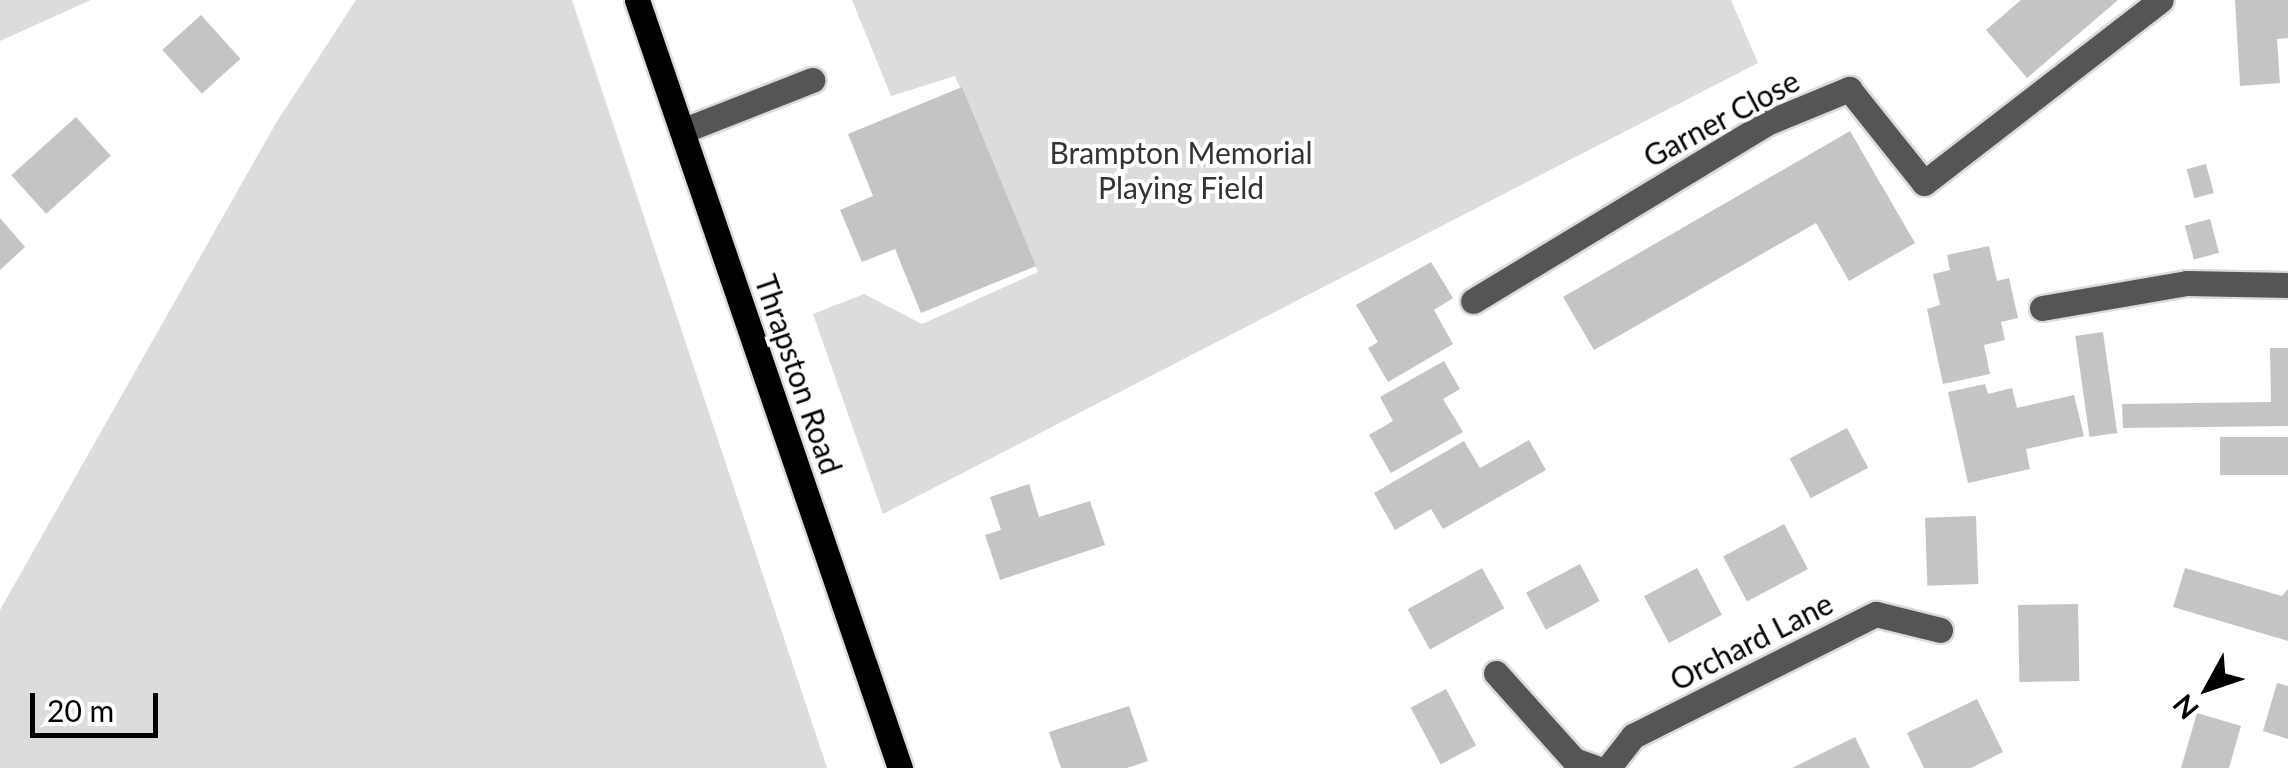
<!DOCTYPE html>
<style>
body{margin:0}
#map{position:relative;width:2288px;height:768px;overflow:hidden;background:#fff;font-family:Lato,sans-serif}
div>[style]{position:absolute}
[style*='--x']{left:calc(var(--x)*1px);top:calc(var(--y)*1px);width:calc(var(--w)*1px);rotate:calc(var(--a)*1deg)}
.green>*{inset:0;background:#dcdcdc}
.building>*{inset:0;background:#c4c4c4;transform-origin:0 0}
.roads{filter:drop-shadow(2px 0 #dbdbdb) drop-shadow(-2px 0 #dbdbdb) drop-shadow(0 2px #dbdbdb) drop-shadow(0 -2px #dbdbdb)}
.minor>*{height:25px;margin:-12.5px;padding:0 12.5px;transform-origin:12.5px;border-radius:12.5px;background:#555}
.major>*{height:25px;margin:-12.5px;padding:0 12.5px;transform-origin:12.5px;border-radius:12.5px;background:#000}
span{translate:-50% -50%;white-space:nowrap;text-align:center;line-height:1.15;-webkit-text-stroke:8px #fff;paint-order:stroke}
.street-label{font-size:30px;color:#000}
.park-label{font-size:30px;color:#333}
.north{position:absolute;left:2158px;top:638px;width:100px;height:100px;-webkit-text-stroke:8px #fff;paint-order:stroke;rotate:230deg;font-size:28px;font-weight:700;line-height:40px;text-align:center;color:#000}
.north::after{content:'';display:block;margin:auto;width:35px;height:45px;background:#000;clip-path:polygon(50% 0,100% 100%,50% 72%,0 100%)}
.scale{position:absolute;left:30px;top:693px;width:128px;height:45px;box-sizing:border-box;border:5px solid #000;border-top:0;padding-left:12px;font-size:30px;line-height:35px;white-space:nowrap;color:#000;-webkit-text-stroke:8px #fff;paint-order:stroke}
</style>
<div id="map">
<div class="green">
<div style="clip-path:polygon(0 0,91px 0,0 41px)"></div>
<div style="clip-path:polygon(356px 0,572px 0,827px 768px,0 768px,0 610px,276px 123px)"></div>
<div style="clip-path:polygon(852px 0,1731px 0,1758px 63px,883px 514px,813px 314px,864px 294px,922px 324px,1038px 272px,955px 76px,891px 96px)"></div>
</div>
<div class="building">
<div style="clip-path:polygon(2021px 0,2118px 0,2027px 78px,1986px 30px)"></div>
<div style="clip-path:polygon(2235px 0,2288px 0,2288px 38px,2277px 39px,2280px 83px,2240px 86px)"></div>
<div style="left:201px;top:15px;width:59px;height:52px;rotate:48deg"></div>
<div style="clip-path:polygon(962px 87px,1036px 266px,921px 313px,895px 249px,862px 262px,840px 210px,873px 196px,848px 134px)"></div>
<div style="left:76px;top:117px;width:52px;height:87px;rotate:48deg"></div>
<div style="clip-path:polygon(1850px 131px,1915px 243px,1849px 281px,1816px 223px,1594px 350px,1563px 297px)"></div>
<div style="left:2206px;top:164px;width:30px;height:20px;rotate:75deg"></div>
<div style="clip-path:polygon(0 218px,25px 247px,0 270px)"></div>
<div style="left:2210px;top:219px;width:35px;height:26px;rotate:75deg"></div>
<div style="clip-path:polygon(1989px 246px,1997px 281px,2009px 278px,2018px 318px,2001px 322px,2005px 340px,1984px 345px,1990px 374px,1943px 384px,1927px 309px,1940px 305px,1933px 274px,1950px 270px,1947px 255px)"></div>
<div style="clip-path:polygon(1431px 262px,1453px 298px,1434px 310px,1453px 344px,1388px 382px,1368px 348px,1378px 342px,1356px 305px)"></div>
<div style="left:2103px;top:332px;width:102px;height:28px;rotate:82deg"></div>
<div style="clip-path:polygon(2270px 348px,2288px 348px,2288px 426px,2123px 428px,2122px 404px,2271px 402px)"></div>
<div style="clip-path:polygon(1444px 361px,1460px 389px,1443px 399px,1463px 432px,1391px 473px,1369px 435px,1393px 421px,1380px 397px)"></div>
<div style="clip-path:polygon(1985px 384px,1988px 394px,2012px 388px,2017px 408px,2074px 395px,2084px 436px,2026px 449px,2030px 469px,1968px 483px,1948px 392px)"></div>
<div style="left:1847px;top:428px;width:45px;height:65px;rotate:62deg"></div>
<div style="left:2288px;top:437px;width:38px;height:68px;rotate:90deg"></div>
<div style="clip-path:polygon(1529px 440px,1546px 470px,1443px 529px,1431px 509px,1395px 530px,1374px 493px,1464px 441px,1480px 468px)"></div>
<div style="clip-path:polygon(1029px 484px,1039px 517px,1090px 501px,1105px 545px,1000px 580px,985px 535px,1001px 530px,990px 497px)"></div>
<div style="left:1976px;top:516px;width:68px;height:51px;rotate:88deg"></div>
<div style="left:1784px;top:524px;width:51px;height:69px;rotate:62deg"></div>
<div style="left:1580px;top:564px;width:42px;height:61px;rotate:62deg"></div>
<div style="left:1482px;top:568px;width:46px;height:85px;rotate:61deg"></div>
<div style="left:1697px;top:568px;width:53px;height:60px;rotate:62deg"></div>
<div style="clip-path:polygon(2185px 568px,2282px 596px,2288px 589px,2288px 641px,2173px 607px)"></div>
<div style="left:2078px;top:604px;width:77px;height:60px;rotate:89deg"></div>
<div style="clip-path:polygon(2277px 683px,2288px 686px,2288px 739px,2263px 731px)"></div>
<div style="left:1446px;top:689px;width:64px;height:40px;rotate:62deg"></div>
<div style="clip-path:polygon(1977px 699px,2003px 752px,1971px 768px,1924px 768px,1907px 733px)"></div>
<div style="clip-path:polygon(1129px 706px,1148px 761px,1127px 768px,1061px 768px,1049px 732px)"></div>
<div style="clip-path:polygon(2197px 713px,2241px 726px,2229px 768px,2181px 768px)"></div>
<div style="clip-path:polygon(1855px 737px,1870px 768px,1792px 768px)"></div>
</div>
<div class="roads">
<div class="minor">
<div style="--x:682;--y:131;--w:140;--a:-21.4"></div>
<div style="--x:1473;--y:301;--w:346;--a:-31.2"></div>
<div style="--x:1769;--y:122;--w:87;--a:-22.4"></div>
<div style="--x:1849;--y:89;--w:120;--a:51.4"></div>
<div style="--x:1924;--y:183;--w:299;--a:-37.7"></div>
<div style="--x:2042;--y:308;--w:147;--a:-9.8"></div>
<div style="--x:2187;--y:283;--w:101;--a:1.1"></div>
<div style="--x:1496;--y:673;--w:117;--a:48.1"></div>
<div style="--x:1574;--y:760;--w:23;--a:20"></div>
<div style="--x:1608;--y:768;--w:41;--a:-52"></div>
<div style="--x:1633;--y:736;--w:272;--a:-26.7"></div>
<div style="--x:1876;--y:614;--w:66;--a:14"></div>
</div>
<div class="major">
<div style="--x:637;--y:0;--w:812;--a:71.1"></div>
</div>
</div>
<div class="street-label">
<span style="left:1721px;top:118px;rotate:-28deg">Garner Close</span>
<span style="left:799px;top:374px;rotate:71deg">Thrapston Road</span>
<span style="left:1751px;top:641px;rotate:-27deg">Orchard Lane</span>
</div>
<div class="park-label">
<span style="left:1181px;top:169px">Brampton Memorial<br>Playing Field</span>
</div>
<div class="north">N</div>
<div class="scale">20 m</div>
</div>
